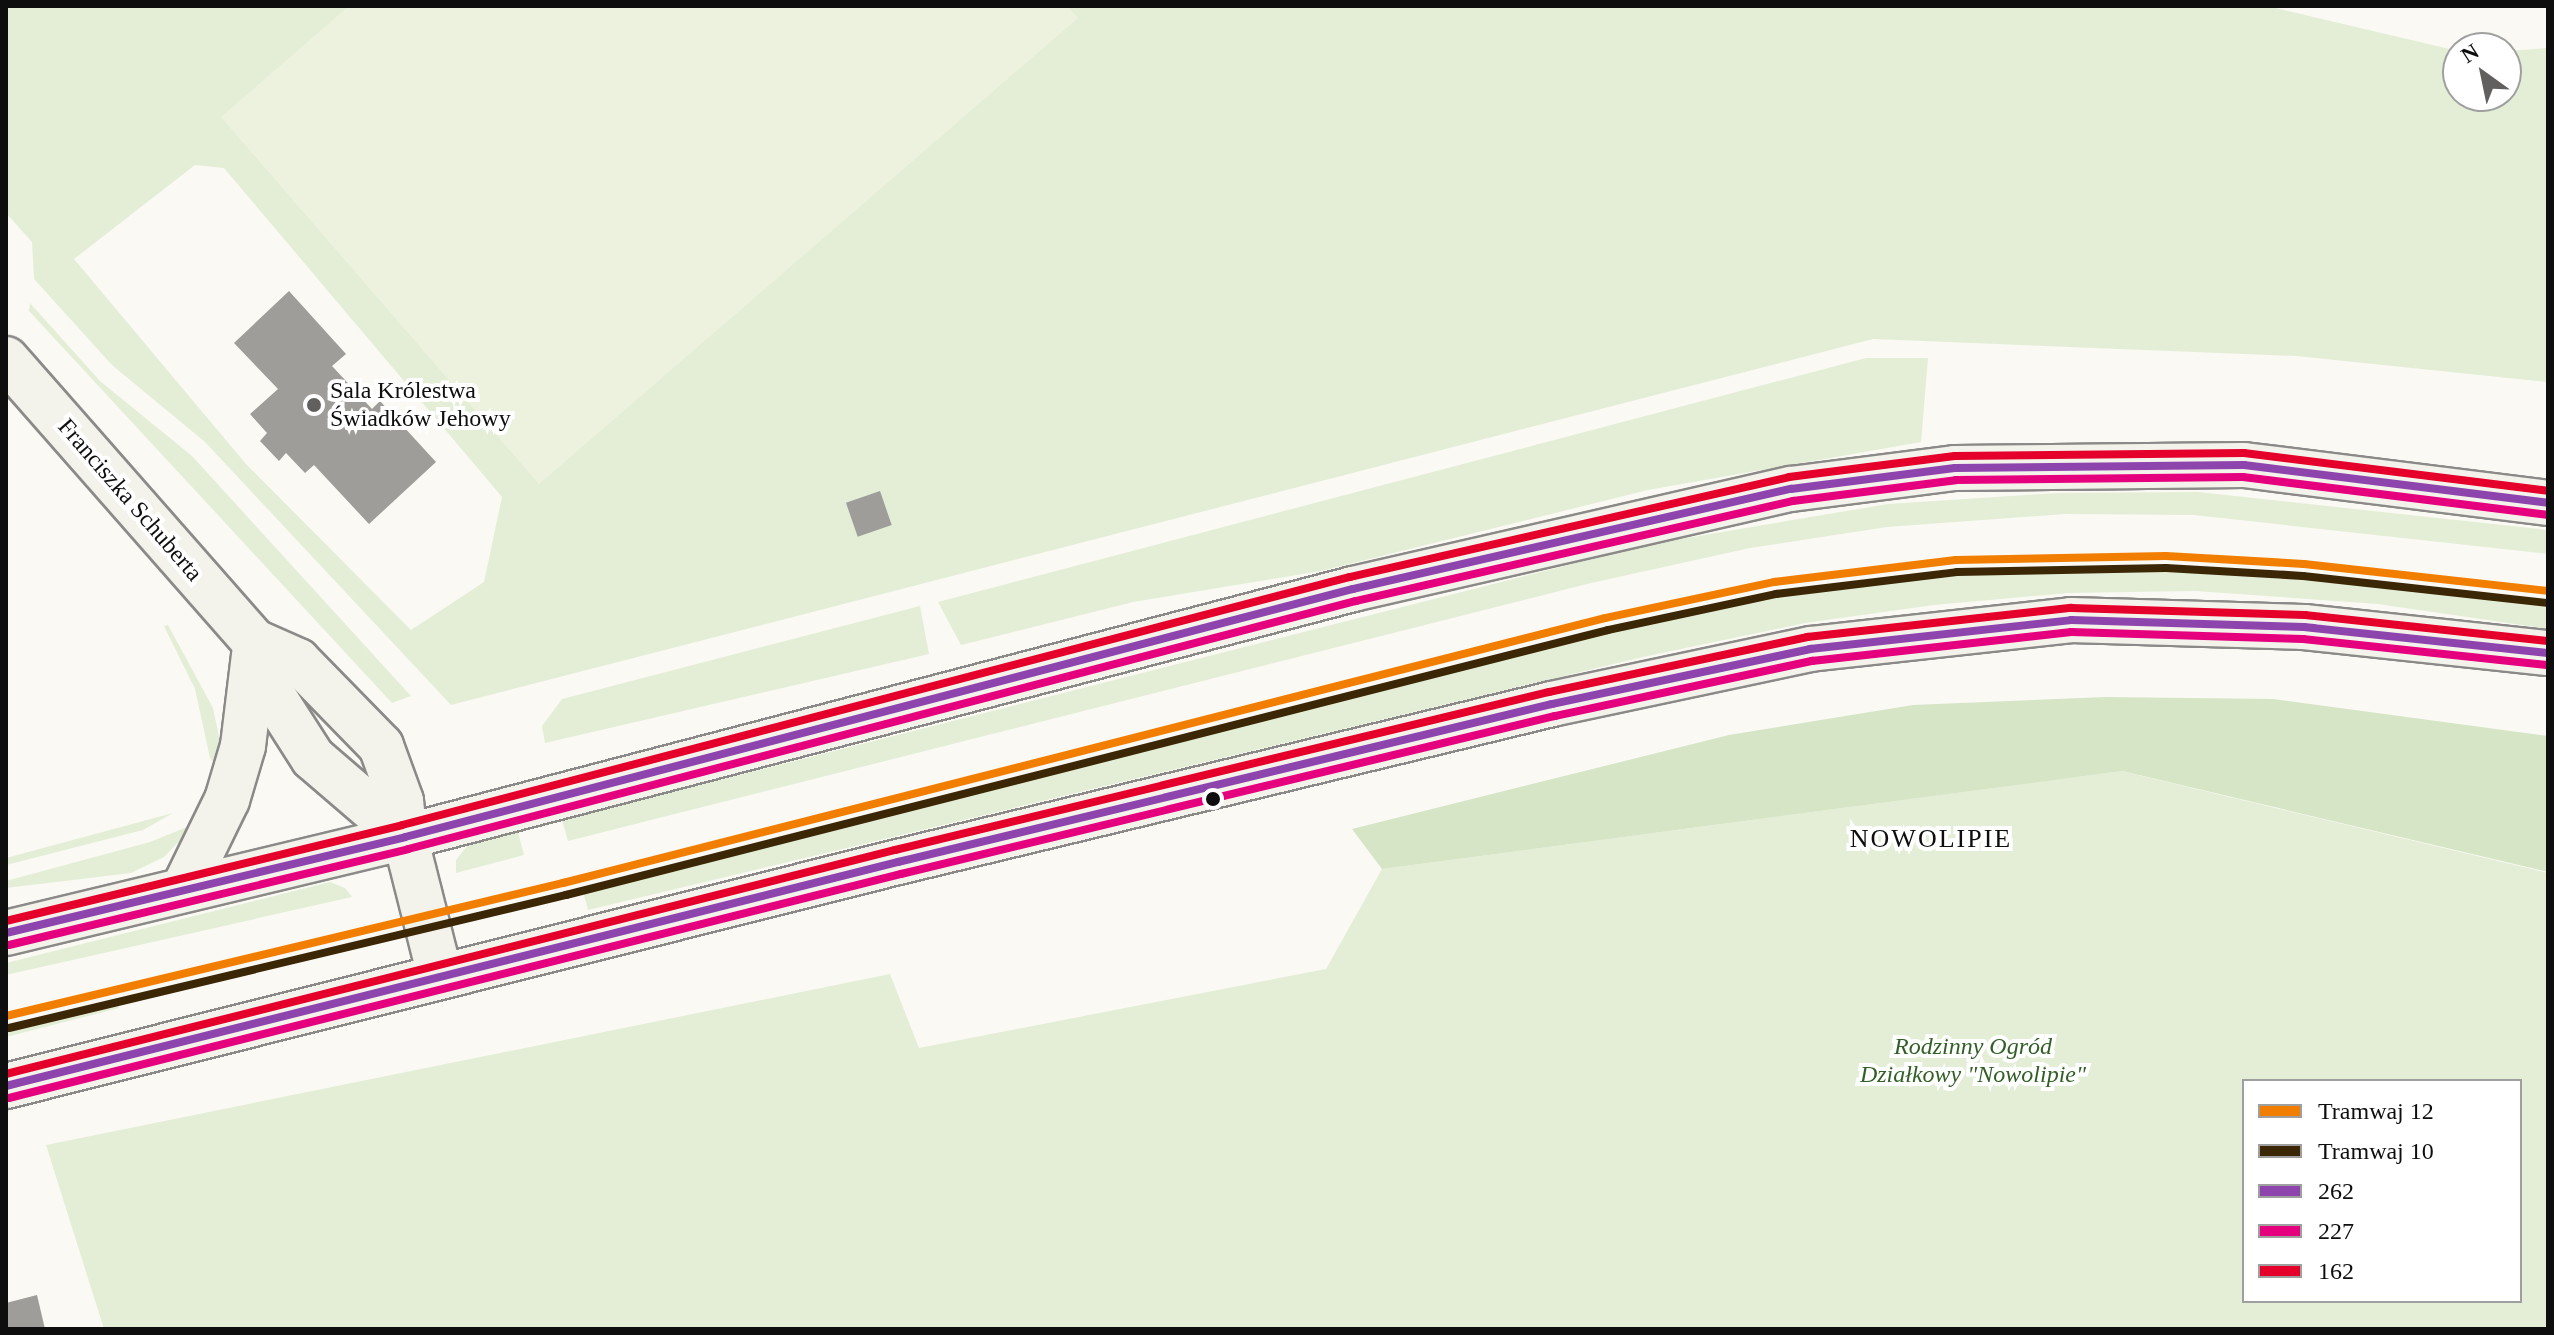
<!DOCTYPE html>
<meta charset="utf-8">
<style>
body{margin:0}
#map{position:relative;width:2554px;height:1335px;overflow:hidden;background:#faf9f4;font-family:Georgia,serif}
div>[style]{position:absolute}
[style*='--x']{left:calc(var(--x)*1px);top:calc(var(--y)*1px);width:calc(var(--w)*1px);rotate:calc(var(--a)*1deg)}
.green>*{inset:0;background:#e4eed6}
.forest>*{inset:0;background:#d5e5c5}
.pitch>*{inset:0;background:#edf2df}
.building>*{inset:0;background:#9e9d99;transform-origin:0 0}
.roads{filter:drop-shadow(2px 0 #8b8a88) drop-shadow(-2px 0 #8b8a88) drop-shadow(0 2px #8b8a88) drop-shadow(0 -2px #8b8a88)}
.secondary>*{height:44px;margin:-22px;padding:0 22px;transform-origin:22px;border-radius:22px;background:#f4f3eb}
.bus-1>*{height:8px;margin:-4px;padding:0 4px;transform-origin:4px;border-radius:4px;background:#8e44ad}
.bus-2>*{height:8px;margin:-4px;padding:0 4px;transform-origin:4px;border-radius:4px;background:#e5007d}
.bus-3>*{height:8px;margin:-4px;padding:0 4px;transform-origin:4px;border-radius:4px;background:#e4002b}
.tram-1>*{height:8px;margin:-4px;padding:0 4px;transform-origin:4px;border-radius:4px;background:#f27e00}
.tram-2>*{height:8px;margin:-4px;padding:0 4px;transform-origin:4px;border-radius:4px;background:#3b2706}
.dots>*{width:22px;height:22px;translate:-50% -50%;box-sizing:border-box;border:4px solid #fff;border-radius:50%}
span{translate:-50% -50%;white-space:nowrap;text-align:center;line-height:1.15;-webkit-text-stroke:8px #fff;paint-order:stroke}
.poi-label{font-size:24px;color:#0e0e0e}
.left{translate:0 -50%;text-align:left}
.street-label{font-size:24px;color:#0e0e0e}
.park-label{font-size:24px;color:#315f25;font-style:italic}
.neighbourhood-label{font-size:26px;color:#0e0e0e;letter-spacing:2px}
.frame{position:absolute;inset:0;border:8px solid #0e0e0e;pointer-events:none}
.legend{position:absolute;left:2242px;top:1079px;width:280px;height:224px;box-sizing:border-box;background:#fff;border:2px solid #9f9f9f;margin:0;padding:10px 14px;list-style:none;font-size:24px;color:#0e0e0e}
.legend li{display:flex;align-items:center;gap:16px;height:40px}
.legend b{width:40px;border:2px solid #9f9f9f}
.north{position:absolute;left:2442px;top:32px;width:80px;height:80px;box-sizing:border-box;background:#fff;border:2px solid #9f9f9f;border-radius:50%;rotate:327deg;font-size:22px;font-weight:700;line-height:32px;text-align:center;color:#0e0e0e}
.north::after{content:'';display:block;margin:auto;width:28px;height:36px;background:#61605e;clip-path:polygon(50% 0,100% 100%,50% 72%,0 100%)}
</style>
<div id="map">
<div class="green">
<div style="clip-path:polygon(evenodd,6px 6px,2267px 6px,2458px 51px,2458px 96px,2506px 96px,2506px 51px,2548px 48px,2548px 382px,2296px 356px,1873px 339px,451px 705px,205px 442px,112px 365px,34px 279px,32px 242px,6px 213px,6px 6px,195px 165px,224px 168px,502px 497px,484px 582px,411px 630px,246px 464px,74px 259px,195px 165px)"></div>
<div style="clip-path:polygon(30px 303px,100px 381px,192px 456px,411px 696px,392px 703px,29px 311px)"></div>
<div style="clip-path:polygon(1866px 358px,1928px 358px,1921px 442px,1648px 490px,1321px 571px,1133px 602px,961px 645px,938px 602px)"></div>
<div style="clip-path:polygon(2198px 492px,2548px 530px,2548px 554px,2194px 515px,2065px 514px,1887px 527px,1750px 548px,1591px 583px,568px 841px,562px 820px,1651px 544px,1888px 504px,2058px 493px)"></div>
<div style="clip-path:polygon(2195px 566px,2548px 603px,2548px 629px,2378px 604px,2196px 591px,2069px 593px,1934px 605px,1805px 623px,1643px 657px,588px 910px,582px 888px,1708px 608px,1894px 576px)"></div>
<div style="clip-path:polygon(920px 606px,929px 654px,545px 743px,542px 726px,562px 699px)"></div>
<div style="clip-path:polygon(168px 625px,213px 708px,220px 741px,219px 769px,210px 758px,195px 689px,164px 626px)"></div>
<div style="clip-path:polygon(evenodd,2121px 771px,2548px 873px,2548px 1329px,104px 1329px,46px 1145px,890px 974px,919px 1048px,1326px 969px,1382px 869px,2121px 771px,2244px 1081px,2520px 1081px,2520px 1301px,2244px 1301px,2244px 1081px)"></div>
<div style="clip-path:polygon(173px 813px,143px 830px,6px 865px,6px 858px)"></div>
<div style="clip-path:polygon(197px 823px,164px 857px,131px 873px,6px 888px,6px 881px,150px 842px)"></div>
<div style="clip-path:polygon(518px 832px,524px 855px,456px 873px,456px 860px,468px 845px)"></div>
<div style="clip-path:polygon(330px 882px,345px 888px,352px 897px,6px 975px,6px 963px)"></div>
<div style="clip-path:polygon(117px 999px,119px 1008px,6px 1037px,6px 1025px)"></div>
</div>
<div class="forest">
<div style="clip-path:polygon(2106px 697px,2273px 699px,2548px 736px,2548px 872px,2122px 771px,1382px 869px,1352px 829px,1729px 735px,1913px 705px)"></div>
</div>
<div class="pitch">
<div style="clip-path:polygon(349px 6px,1067px 6px,1078px 18px,539px 484px,221px 117px)"></div>
</div>
<div class="building">
<div style="clip-path:polygon(289px 291px,346px 354px,332px 366px,372px 409px,380px 401px,436px 462px,369px 524px,314px 465px,305px 473px,286px 453px,279px 461px,260px 441px,267px 433px,250px 414px,278px 389px,234px 343px)"></div>
<div style="left:880px;top:491px;width:36px;height:36px;rotate:71deg"></div>
<div style="clip-path:polygon(37px 1295px,45px 1329px,6px 1329px,6px 1303px)"></div>
</div>
<div class="roads">
<div class="secondary">
<div style="--x:6;--y:359;--w:377;--a:48.7"></div>
<div style="--x:255;--y:642;--w:55;--a:71.9"></div>
<div style="--x:272;--y:694;--w:76;--a:57.4"></div>
<div style="--x:313;--y:758;--w:121;--a:40.7"></div>
<div style="--x:255;--y:642;--w:47;--a:23.8"></div>
<div style="--x:298;--y:661;--w:119;--a:45.7"></div>
<div style="--x:381;--y:746;--w:59;--a:70"></div>
<div style="--x:401;--y:801;--w:36;--a:84"></div>
<div style="--x:405;--y:837;--w:142;--a:75.8"></div>
<div style="--x:184;--y:888;--w:98;--a:-64"></div>
<div style="--x:227;--y:800;--w:56;--a:-73.5"></div>
<div style="--x:243;--y:746;--w:92;--a:-83.1"></div>
<div style="--x:6;--y:933;--w:410;--a:-13.5"></div>
<div style="--x:405;--y:837;--w:980;--a:-14.66"></div>
<div style="--x:1353;--y:589;--w:449;--a:-12.9"></div>
<div style="--x:1791;--y:489;--w:165;--a:-7.3"></div>
<div style="--x:1955;--y:468;--w:289;--a:-0.6"></div>
<div style="--x:2244;--y:465;--w:306;--a:7.1"></div>
<div style="--x:6;--y:1086;--w:920;--a:-14.1"></div>
<div style="--x:898;--y:862;--w:673;--a:-13.58"></div>
<div style="--x:1552;--y:704;--w:264;--a:-12"></div>
<div style="--x:1810;--y:649;--w:263;--a:-6.3"></div>
<div style="--x:2071;--y:620;--w:233;--a:1.7"></div>
<div style="--x:2304;--y:627;--w:245;--a:6.1"></div>
</div>
</div>
<div class="bus-1">
<div style="--x:6;--y:933;--w:410;--a:-13.5"></div>
<div style="--x:405;--y:837;--w:980;--a:-14.66"></div>
<div style="--x:1353;--y:589;--w:449;--a:-12.9"></div>
<div style="--x:1791;--y:489;--w:165;--a:-7.3"></div>
<div style="--x:1955;--y:468;--w:289;--a:-0.6"></div>
<div style="--x:2244;--y:465;--w:306;--a:7.1"></div>
<div style="--x:6;--y:1086;--w:920;--a:-14.1"></div>
<div style="--x:898;--y:862;--w:673;--a:-13.58"></div>
<div style="--x:1552;--y:704;--w:264;--a:-12"></div>
<div style="--x:1810;--y:649;--w:263;--a:-6.3"></div>
<div style="--x:2071;--y:620;--w:233;--a:1.7"></div>
<div style="--x:2304;--y:627;--w:245;--a:6.1"></div>
</div>
<div class="bus-2">
<div style="--x:9;--y:945;--w:410;--a:-13.5"></div>
<div style="--x:408;--y:849;--w:980;--a:-14.66"></div>
<div style="--x:1356;--y:601;--w:448;--a:-12.9"></div>
<div style="--x:1793;--y:501;--w:164;--a:-7.3"></div>
<div style="--x:1956;--y:480;--w:287;--a:-0.6"></div>
<div style="--x:2243;--y:477;--w:306;--a:7.1"></div>
<div style="--x:9;--y:1098;--w:920;--a:-14.1"></div>
<div style="--x:901;--y:874;--w:673;--a:-13.58"></div>
<div style="--x:1555;--y:716;--w:263;--a:-12.1"></div>
<div style="--x:1812;--y:661;--w:261;--a:-6.4"></div>
<div style="--x:2071;--y:632;--w:232;--a:1.7"></div>
<div style="--x:2303;--y:639;--w:245;--a:6.1"></div>
</div>
<div class="bus-3">
<div style="--x:6;--y:921;--w:407;--a:-13.6"></div>
<div style="--x:402;--y:825;--w:980;--a:-14.66"></div>
<div style="--x:1350;--y:577;--w:450;--a:-12.8"></div>
<div style="--x:1789;--y:477;--w:167;--a:-7.2"></div>
<div style="--x:1955;--y:456;--w:289;--a:-0.6"></div>
<div style="--x:2244;--y:453;--w:306;--a:7.1"></div>
<div style="--x:6;--y:1074;--w:917;--a:-14.14"></div>
<div style="--x:895;--y:850;--w:673;--a:-13.58"></div>
<div style="--x:1549;--y:692;--w:264;--a:-12"></div>
<div style="--x:1807;--y:637;--w:266;--a:-6.3"></div>
<div style="--x:2071;--y:608;--w:234;--a:1.7"></div>
<div style="--x:2305;--y:615;--w:244;--a:6.1"></div>
</div>
<div class="tram-1">
<div style="--x:6;--y:1016;--w:573;--a:-13.43"></div>
<div style="--x:563;--y:883;--w:1075;--a:-14.27"></div>
<div style="--x:1605;--y:618;--w:173;--a:-12"></div>
<div style="--x:1774;--y:582;--w:183;--a:-6.9"></div>
<div style="--x:1956;--y:560;--w:210;--a:-1.1"></div>
<div style="--x:2166;--y:556;--w:138;--a:3.3"></div>
<div style="--x:2304;--y:564;--w:245;--a:6.3"></div>
</div>
<div class="tram-2">
<div style="--x:9;--y:1028;--w:573;--a:-13.43"></div>
<div style="--x:566;--y:895;--w:1075;--a:-14.27"></div>
<div style="--x:1608;--y:630;--w:172;--a:-12.1"></div>
<div style="--x:1776;--y:594;--w:182;--a:-6.9"></div>
<div style="--x:1957;--y:572;--w:209;--a:-1.1"></div>
<div style="--x:2166;--y:568;--w:137;--a:3.3"></div>
<div style="--x:2303;--y:576;--w:245;--a:6.3"></div>
</div>
<div class="dots">
<div style="left:314px;top:405px;background:#61605e"></div>
<div style="left:1213px;top:799px;background:#0e0e0e"></div>
</div>
<div class="poi-label">
<span class="left" style="left:330px;top:405px">Sala Królestwa<br>Świadków Jehowy</span>
</div>
<div class="street-label">
<span style="left:130px;top:500px;rotate:49deg">Franciszka Schuberta</span>
</div>
<div class="park-label">
<span style="left:1973px;top:1061px">Rodzinny Ogród<br>Działkowy "Nowolipie"</span>
</div>
<div class="neighbourhood-label">
<span style="left:1931px;top:839px">NOWOLIPIE</span>
</div>
<div class="frame"></div>
<ul class="legend">
<li><b style="height:10px;background:#f27e00"></b>Tramwaj 12</li>
<li><b style="height:10px;background:#3b2706"></b>Tramwaj 10</li>
<li><b style="height:10px;background:#8e44ad"></b>262</li>
<li><b style="height:10px;background:#e5007d"></b>227</li>
<li><b style="height:10px;background:#e4002b"></b>162</li>
</ul>
<div class="north">N</div>
</div>
